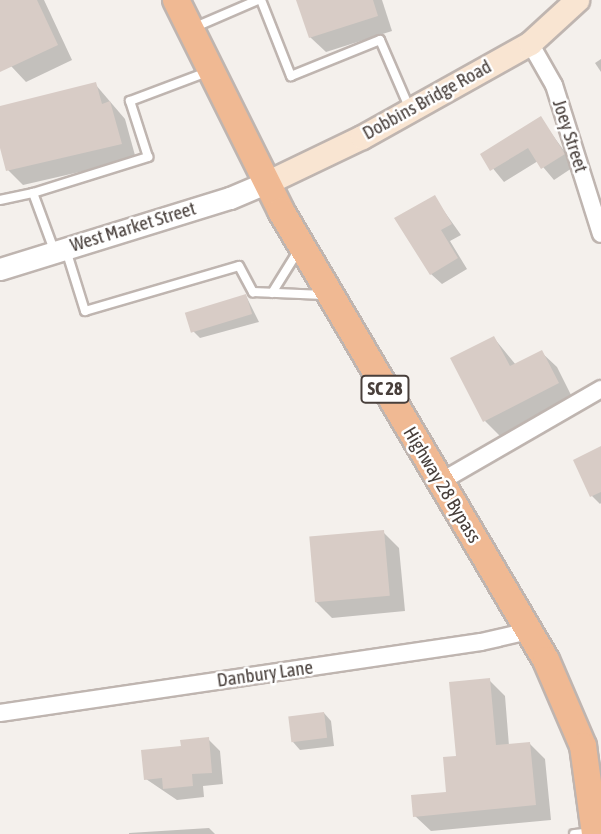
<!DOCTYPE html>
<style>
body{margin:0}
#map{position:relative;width:601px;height:834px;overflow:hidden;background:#f4f0ec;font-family:"Asap Condensed",sans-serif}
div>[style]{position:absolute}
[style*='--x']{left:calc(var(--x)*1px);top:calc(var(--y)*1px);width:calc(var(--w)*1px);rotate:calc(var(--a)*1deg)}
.shadow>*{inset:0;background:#0003}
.building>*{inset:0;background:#d8ccc6;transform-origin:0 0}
.roads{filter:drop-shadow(2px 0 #bfb5b0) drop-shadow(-2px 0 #bfb5b0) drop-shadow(0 2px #bfb5b0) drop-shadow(0 -2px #bfb5b0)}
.service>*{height:8px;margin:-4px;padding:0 4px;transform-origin:4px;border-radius:4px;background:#fff}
.minor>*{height:16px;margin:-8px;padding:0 8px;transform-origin:8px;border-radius:8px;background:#fff}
.tertiary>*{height:21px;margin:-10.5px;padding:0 10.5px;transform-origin:10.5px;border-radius:10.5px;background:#fff}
.secondary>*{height:23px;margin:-11.5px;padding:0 11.5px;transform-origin:11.5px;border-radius:11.5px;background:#f9e5d2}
.trunk>*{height:26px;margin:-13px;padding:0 13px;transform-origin:13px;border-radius:13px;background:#f0b993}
span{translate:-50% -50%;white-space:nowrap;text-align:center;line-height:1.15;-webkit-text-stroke:5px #fff;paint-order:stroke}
.shield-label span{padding:2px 5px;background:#fff;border:2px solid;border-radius:5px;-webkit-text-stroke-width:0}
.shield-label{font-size:18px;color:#483f3b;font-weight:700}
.street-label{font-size:19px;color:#483f3b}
</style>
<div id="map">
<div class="shadow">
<div style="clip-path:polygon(0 0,44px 0,72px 60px,26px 82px,11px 66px,0 44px)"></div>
<div style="clip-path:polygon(298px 0,382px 0,392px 31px,326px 52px,310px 37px)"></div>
<div style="clip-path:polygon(601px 59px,601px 72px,595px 63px)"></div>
<div style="clip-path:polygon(95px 84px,125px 119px,136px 159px,23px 185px,8px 170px,0 142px,0 108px)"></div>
<div style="clip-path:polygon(541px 119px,575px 166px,554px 180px,538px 161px,504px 182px,482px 155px)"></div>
<div style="clip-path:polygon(434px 197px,461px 235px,450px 241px,467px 269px,442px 284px,431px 274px)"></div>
<div style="clip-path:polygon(246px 296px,259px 322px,200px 338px,192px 330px)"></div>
<div style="clip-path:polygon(494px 338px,516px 365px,541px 352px,557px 367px,573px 399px,500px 436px,485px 421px)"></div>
<div style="clip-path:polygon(601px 448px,601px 503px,600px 504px,592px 496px)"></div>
<div style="clip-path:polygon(383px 532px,399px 548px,405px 611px,332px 618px,316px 602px)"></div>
<div style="clip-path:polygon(489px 680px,505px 696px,509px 746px,530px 744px,545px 759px,551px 820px,431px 831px,415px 816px,448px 793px)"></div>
<div style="clip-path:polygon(324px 713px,331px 721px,334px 746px,300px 750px,293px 742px)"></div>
<div style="clip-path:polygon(208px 739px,220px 751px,223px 784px,203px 786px,204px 797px,177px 800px,146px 779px,183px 748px)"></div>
<div style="clip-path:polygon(209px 828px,215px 834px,129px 834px,129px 833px)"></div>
</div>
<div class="building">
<div style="clip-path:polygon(0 0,37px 0,58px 45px,0 72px)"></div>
<div style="clip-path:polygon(296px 0,373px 0,378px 16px,309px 38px)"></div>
<div style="clip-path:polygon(96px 82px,102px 104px,110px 101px,122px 144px,6px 171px,0 148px,0 106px)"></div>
<div style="clip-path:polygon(541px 116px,565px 154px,541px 169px,528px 148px,490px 171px,480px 154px)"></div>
<div style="clip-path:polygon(435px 195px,452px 224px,441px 230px,458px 258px,430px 275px,394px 218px)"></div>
<div style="left:246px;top:294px;width:21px;height:64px;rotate:73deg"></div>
<div style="clip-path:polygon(494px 336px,510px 366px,542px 350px,559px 383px,483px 422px,450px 358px)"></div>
<div style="clip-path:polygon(601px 446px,601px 492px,590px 497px,573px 460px)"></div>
<div style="left:384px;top:530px;width:66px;height:75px;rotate:85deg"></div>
<div style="clip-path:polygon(490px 678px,496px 745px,530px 742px,536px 805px,413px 817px,411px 795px,446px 792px,443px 757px,456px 756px,449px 682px)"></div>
<div style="left:324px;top:712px;width:26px;height:36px;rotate:83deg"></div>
<div style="clip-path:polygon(209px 737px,212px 773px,192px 774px,193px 786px,163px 789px,162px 778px,144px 780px,141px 750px,181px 746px,180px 740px)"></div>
</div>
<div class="roads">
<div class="service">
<div style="--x:261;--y:0;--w:82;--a:68.5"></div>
<div style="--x:291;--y:76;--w:96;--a:-22"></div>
<div style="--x:380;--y:40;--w:73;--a:66.6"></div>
<div style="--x:193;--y:28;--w:71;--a:-23.3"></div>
<div style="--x:0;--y:200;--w:34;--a:-12"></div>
<div style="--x:54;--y:250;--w:61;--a:-110.2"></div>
<div style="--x:33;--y:193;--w:121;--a:-17.4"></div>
<div style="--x:148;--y:157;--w:59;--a:-107.8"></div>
<div style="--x:130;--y:101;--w:82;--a:-20.6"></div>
<div style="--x:66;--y:250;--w:64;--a:72.7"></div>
<div style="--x:85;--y:311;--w:160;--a:-16.3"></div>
<div style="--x:239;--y:266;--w:30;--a:62"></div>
<div style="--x:253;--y:292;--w:71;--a:2.4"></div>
<div style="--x:272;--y:293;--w:49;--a:-58.2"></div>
<div style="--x:574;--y:834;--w:18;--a:-6"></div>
</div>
<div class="minor">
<div style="--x:530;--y:43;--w:48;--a:60.3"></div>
<div style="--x:554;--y:85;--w:156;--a:72.5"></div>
<div style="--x:440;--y:482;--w:186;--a:-30"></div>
<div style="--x:0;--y:713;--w:486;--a:-8.4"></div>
<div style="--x:481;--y:642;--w:49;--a:-12.9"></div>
</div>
<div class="tertiary">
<div style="--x:0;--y:269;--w:241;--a:-17.2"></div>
<div style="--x:230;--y:198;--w:39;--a:-23"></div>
</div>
<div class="secondary">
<div style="--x:266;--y:183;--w:106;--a:-25.6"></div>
<div style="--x:362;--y:137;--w:193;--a:-29.2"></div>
<div style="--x:530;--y:43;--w:64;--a:-42.5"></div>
</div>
<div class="trunk">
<div style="--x:176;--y:0;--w:236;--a:63.5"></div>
<div style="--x:281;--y:211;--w:521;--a:59.45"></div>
<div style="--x:546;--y:660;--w:94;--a:66.7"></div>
<div style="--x:583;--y:746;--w:89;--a:82.2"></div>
</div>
</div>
<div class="shield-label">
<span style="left:385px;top:389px">SC 28</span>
</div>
<div class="street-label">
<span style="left:427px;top:100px;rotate:-29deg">Dobbins Bridge Road</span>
<span style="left:570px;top:136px;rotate:72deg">Joey Street</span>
<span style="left:133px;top:227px;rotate:-17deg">West Market Street</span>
<span style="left:442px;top:485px;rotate:59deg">Highway 28 Bypass</span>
<span style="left:265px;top:674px;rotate:-8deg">Danbury Lane</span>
</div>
</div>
